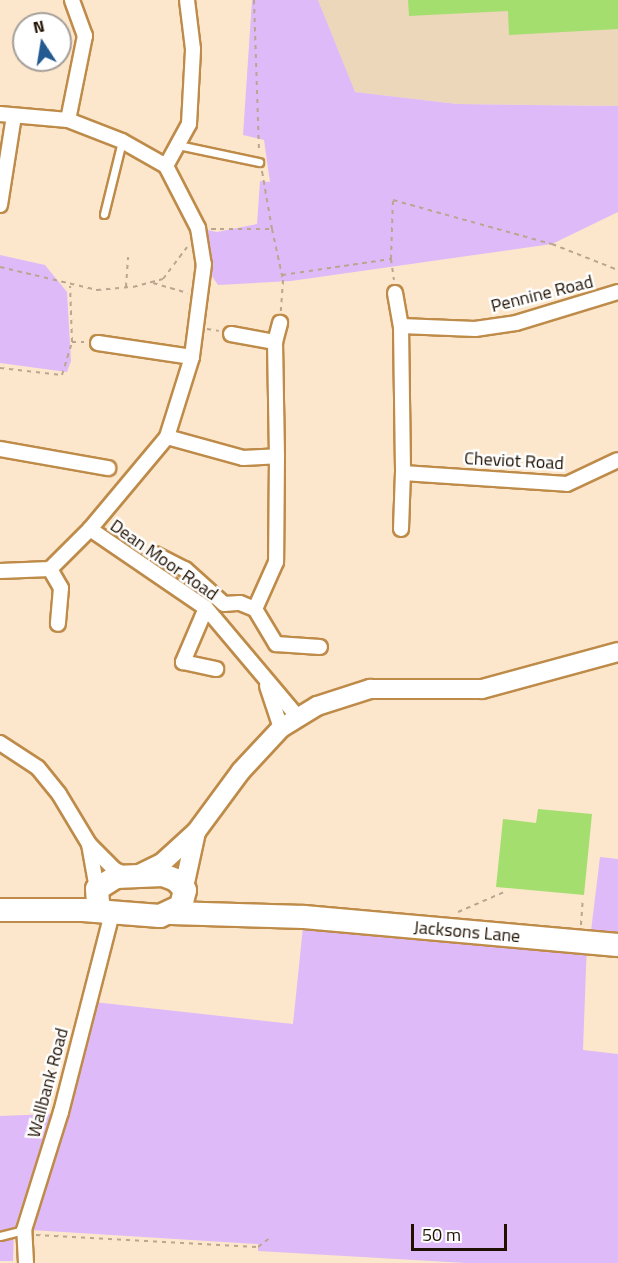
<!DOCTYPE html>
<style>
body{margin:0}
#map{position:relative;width:618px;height:1263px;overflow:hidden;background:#fce7cd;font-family:"Titillium Web",sans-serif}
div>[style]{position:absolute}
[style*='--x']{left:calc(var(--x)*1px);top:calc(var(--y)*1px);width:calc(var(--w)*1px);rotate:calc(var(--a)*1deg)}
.built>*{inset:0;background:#edd7bb}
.green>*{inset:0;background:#dfbaf8}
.building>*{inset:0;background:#a4de6e}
.path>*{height:2px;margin-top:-1px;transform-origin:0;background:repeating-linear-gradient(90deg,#baa68f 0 4.5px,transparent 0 9px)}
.roads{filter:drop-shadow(2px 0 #be8b49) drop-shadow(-2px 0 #be8b49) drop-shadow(0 2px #be8b49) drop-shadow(0 -2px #be8b49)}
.service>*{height:7px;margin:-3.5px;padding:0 3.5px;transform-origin:3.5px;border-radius:3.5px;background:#fff}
.minor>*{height:14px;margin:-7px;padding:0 7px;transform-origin:7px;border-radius:7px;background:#fff}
.tertiary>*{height:18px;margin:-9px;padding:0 9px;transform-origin:9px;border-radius:9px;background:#fff}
.primary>*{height:22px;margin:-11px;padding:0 11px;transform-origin:11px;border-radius:11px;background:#fff}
span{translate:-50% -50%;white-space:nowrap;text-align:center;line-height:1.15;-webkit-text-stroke:5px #fff;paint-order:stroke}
.street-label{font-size:18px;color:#1f1000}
.north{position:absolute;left:12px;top:12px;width:60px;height:60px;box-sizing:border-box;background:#fff;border:2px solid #a59f99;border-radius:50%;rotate:348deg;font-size:16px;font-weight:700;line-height:24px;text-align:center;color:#1f1000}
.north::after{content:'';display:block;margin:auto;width:21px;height:27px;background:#235a92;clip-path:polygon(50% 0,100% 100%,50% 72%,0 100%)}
.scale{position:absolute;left:411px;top:1224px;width:96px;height:27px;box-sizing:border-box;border:3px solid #1f1000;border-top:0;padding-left:8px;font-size:18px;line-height:21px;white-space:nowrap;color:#1f1000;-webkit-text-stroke:4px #fff;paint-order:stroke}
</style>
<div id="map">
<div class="built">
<div style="clip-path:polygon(318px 0,618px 0,618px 106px,457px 104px,354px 92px)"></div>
</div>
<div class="green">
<div style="clip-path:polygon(252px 0,318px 0,355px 92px,457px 104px,618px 106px,618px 212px,552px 244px,291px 281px,218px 285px,204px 264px,198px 228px,217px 232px,257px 224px,260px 181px,270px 182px,264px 140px,243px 135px)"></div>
<div style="clip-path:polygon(0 255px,45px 265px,67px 292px,71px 361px,67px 372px,0 363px)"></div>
<div style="clip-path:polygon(600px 857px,618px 859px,618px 932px,591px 931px)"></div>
<div style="clip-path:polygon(304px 917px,587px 942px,583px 1050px,618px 1054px,618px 1263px,466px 1263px,258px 1251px,258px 1244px,31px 1230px,94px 1002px,293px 1024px)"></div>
<div style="clip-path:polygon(51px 1114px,14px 1230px,13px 1261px,0 1261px,0 1116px)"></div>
</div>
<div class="building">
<div style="clip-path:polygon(408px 0,618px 0,618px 29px,509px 35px,508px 11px,409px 16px)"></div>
<div style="clip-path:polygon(538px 809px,592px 814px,584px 895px,496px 887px,503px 819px,536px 823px)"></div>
</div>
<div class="path">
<div style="--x:254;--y:0;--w:153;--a:88.1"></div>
<div style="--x:211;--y:229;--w:61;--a:0"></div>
<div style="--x:272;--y:229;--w:59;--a:-99.8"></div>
<div style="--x:272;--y:229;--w:52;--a:77.8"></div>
<div style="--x:283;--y:280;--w:32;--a:94"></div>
<div style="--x:391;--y:259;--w:21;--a:82"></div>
<div style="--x:0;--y:267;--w:100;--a:13.3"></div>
<div style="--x:97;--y:290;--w:36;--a:-5"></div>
<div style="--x:133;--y:287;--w:31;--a:-15"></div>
<div style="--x:163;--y:279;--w:40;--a:-53"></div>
<div style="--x:282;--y:275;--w:110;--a:-8.4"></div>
<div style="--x:391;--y:259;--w:59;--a:-88.1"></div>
<div style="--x:393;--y:200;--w:165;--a:15.5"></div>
<div style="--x:552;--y:244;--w:71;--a:21.5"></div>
<div style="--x:153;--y:283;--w:36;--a:16"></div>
<div style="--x:126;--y:287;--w:30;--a:-86"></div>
<div style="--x:207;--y:329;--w:12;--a:9"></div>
<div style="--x:72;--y:342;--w:12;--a:0"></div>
<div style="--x:0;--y:368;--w:62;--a:6.4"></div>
<div style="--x:62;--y:375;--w:34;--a:-73"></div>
<div style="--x:72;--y:342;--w:56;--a:-92"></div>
<div style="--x:458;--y:912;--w:50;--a:-23.5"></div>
<div style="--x:581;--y:925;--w:27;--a:-86"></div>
<div style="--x:36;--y:1235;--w:222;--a:3.1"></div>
<div style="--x:258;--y:1247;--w:18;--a:-38"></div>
</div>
<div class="roads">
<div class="service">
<div style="--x:178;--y:145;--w:83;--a:11.9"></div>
<div style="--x:104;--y:214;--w:75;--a:-76.1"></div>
<div style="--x:0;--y:1236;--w:25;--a:-14"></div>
</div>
<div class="minor">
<div style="--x:0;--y:114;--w:68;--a:5"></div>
<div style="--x:68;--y:120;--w:58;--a:21.3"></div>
<div style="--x:122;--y:141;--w:51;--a:29.6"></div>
<div style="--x:166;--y:166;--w:70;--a:62.7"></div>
<div style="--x:198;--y:228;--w:36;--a:81"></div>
<div style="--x:204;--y:264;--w:94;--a:97.4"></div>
<div style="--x:192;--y:357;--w:84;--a:107.4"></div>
<div style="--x:167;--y:437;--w:120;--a:129.9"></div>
<div style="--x:90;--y:529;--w:140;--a:34.3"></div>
<div style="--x:206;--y:608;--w:141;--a:49.9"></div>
<div style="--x:68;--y:120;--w:86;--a:-78.6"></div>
<div style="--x:85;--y:36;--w:38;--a:-110"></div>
<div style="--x:166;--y:166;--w:48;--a:-61.3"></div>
<div style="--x:189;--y:124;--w:75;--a:-86.9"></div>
<div style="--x:193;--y:49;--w:49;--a:-97"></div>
<div style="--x:0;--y:205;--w:90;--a:-81.1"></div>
<div style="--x:395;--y:293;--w:34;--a:80"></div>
<div style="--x:401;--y:326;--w:147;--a:89.2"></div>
<div style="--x:403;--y:473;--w:164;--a:3.8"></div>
<div style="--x:567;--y:484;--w:56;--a:-25.2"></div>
<div style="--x:401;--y:326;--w:74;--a:2.3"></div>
<div style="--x:475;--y:329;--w:41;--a:-8.3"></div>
<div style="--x:516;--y:323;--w:107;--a:-16.9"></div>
<div style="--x:231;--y:334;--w:45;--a:10.3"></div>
<div style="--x:275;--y:342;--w:114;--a:89"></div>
<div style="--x:275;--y:342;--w:20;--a:-75"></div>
<div style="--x:98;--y:343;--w:95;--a:8.5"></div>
<div style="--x:167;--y:437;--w:79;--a:15.4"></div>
<div style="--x:243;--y:458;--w:34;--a:-3"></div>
<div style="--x:277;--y:456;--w:106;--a:90.5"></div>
<div style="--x:276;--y:562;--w:51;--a:114.1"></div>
<div style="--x:255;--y:609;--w:41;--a:59"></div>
<div style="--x:276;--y:644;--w:44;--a:3.9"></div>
<div style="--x:0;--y:449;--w:110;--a:10"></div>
<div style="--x:401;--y:529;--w:56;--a:-88"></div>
<div style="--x:155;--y:554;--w:34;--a:27"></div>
<div style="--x:185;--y:569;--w:52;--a:41.9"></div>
<div style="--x:224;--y:604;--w:16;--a:-4"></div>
<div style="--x:240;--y:603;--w:16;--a:22"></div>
<div style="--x:50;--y:569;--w:22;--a:60"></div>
<div style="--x:61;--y:588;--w:36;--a:95"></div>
<div style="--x:0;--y:571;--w:50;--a:-2.3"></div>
<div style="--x:50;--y:569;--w:57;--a:-45"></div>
<div style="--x:206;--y:608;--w:59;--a:113.1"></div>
<div style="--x:183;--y:662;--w:34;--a:12"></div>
<div style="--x:267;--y:686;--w:44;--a:71.6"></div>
<div style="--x:0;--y:743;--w:45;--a:33.3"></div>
<div style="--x:38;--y:768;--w:33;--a:51"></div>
<div style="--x:59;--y:794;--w:58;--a:59"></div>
<div style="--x:89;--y:844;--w:37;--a:45"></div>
<div style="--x:115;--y:870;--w:12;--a:24"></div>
<div style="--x:89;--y:844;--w:46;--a:79.9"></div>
<div style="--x:26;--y:1263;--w:33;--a:-93"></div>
<div style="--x:24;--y:1230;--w:124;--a:-72.6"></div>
<div style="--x:61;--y:1112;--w:205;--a:-75.6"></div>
</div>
<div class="tertiary">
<div style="--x:139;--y:874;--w:25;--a:-26"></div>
<div style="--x:162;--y:863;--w:46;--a:-42.4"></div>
<div style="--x:196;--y:832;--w:76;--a:-53.6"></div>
<div style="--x:241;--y:771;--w:59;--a:-47.1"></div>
<div style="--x:281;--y:728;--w:42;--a:-31.4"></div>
<div style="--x:317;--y:706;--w:56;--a:-17.8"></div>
<div style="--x:370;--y:689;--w:112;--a:0"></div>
<div style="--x:482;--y:689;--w:141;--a:-15.2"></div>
<div style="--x:184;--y:887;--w:56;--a:-77.7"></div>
</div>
<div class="primary">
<div style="--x:0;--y:910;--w:83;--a:0"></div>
<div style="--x:83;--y:910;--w:77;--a:4.5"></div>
<div style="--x:160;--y:916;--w:23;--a:-25"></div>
<div style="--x:181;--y:906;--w:16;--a:-76"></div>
<div style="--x:185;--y:890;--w:13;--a:-132"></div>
<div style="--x:176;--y:880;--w:14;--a:-159"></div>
<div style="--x:163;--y:875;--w:47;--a:177.6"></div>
<div style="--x:116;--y:877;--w:22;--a:148"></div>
<div style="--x:97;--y:889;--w:15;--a:86"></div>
<div style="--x:98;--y:904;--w:9;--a:54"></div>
<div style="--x:171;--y:913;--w:133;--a:1.7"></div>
<div style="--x:304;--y:917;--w:315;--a:5.1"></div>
</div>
</div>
<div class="street-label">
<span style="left:542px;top:294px;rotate:-14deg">Pennine Road</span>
<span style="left:514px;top:461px;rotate:3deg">Cheviot Road</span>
<span style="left:164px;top:560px;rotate:35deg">Dean Moor Road</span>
<span style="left:467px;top:932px;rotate:5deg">Jacksons Lane</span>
<span style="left:48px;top:1083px;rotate:-75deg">Wallbank Road</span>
</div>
<div class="north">N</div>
<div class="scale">50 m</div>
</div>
